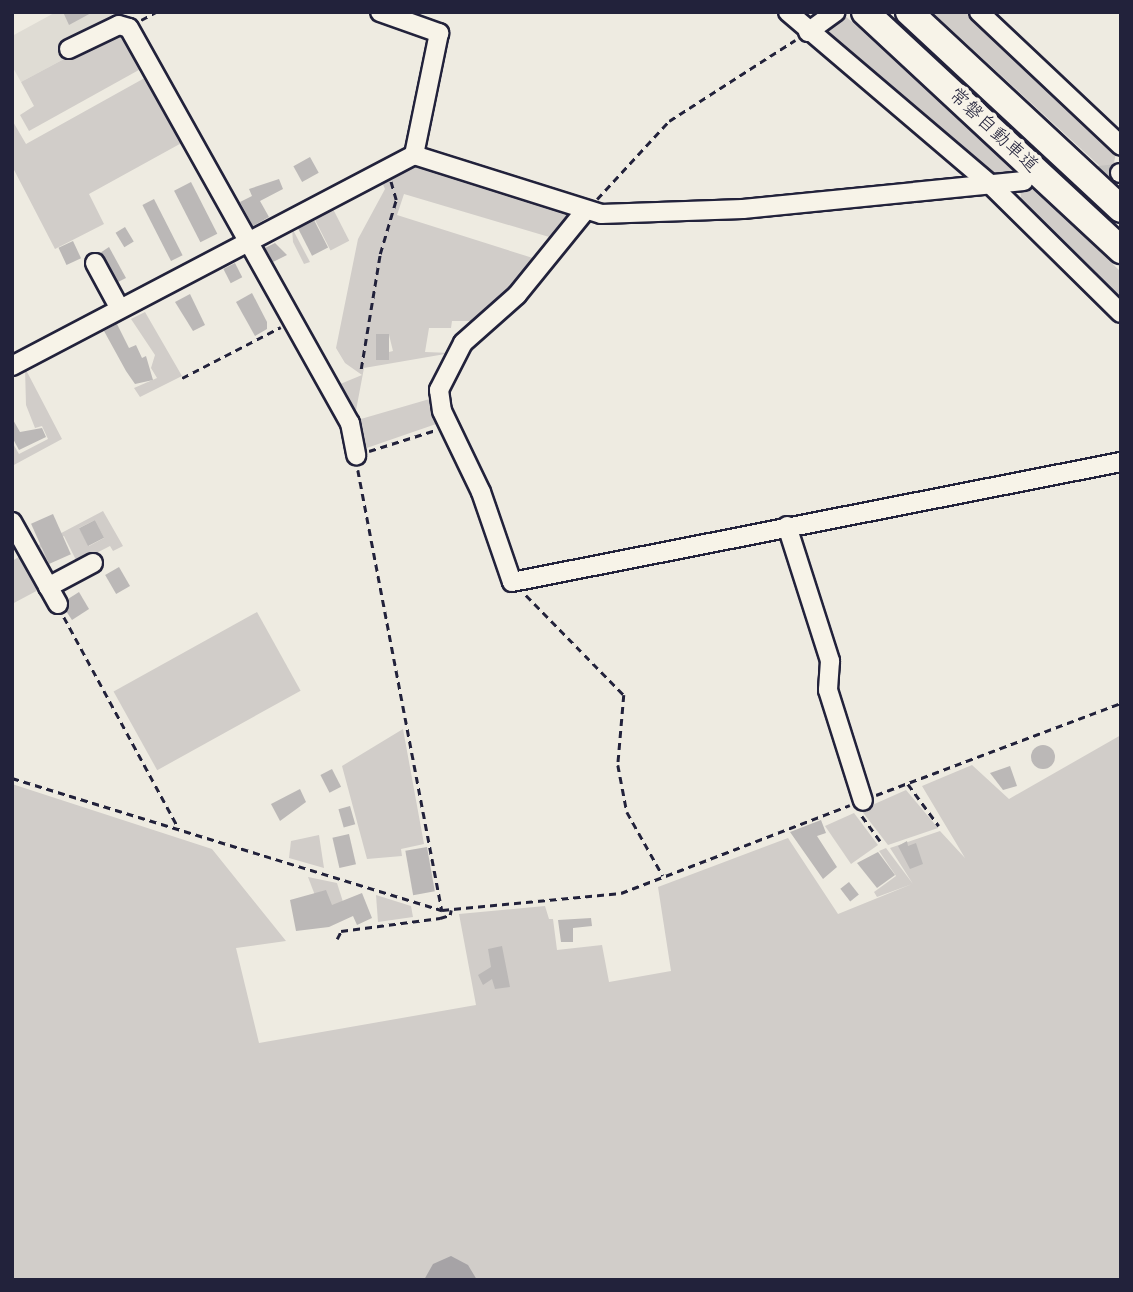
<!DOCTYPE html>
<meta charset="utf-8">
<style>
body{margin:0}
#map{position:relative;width:1133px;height:1292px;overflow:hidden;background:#eeebe1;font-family:"Patrick Hand","Klee One",sans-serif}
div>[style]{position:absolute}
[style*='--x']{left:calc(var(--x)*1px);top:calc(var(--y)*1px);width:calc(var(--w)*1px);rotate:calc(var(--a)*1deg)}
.built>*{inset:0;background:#dfdcd4}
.green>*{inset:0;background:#d1cdc9;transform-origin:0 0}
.water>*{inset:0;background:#a6a3a6}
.building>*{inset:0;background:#bbb8b7;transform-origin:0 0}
.round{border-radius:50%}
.minor-tunnel>*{height:18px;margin-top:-9px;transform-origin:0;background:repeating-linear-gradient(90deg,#c5c3c0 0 18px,transparent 0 27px)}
.path>*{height:2.5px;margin-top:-1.25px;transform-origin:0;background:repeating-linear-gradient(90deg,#22223b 0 7px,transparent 0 12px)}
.roads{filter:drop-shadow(2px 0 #22223b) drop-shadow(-2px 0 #22223b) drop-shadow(0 2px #22223b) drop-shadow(0 -2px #22223b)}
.minor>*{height:18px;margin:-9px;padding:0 9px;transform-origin:9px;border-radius:9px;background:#f7f3e8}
.highway>*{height:26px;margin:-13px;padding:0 13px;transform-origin:13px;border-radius:13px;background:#f7f3e8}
span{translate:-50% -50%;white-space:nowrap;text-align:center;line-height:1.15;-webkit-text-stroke:7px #f7f3e8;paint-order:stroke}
.street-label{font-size:19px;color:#22223b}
.frame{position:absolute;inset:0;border:14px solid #22223b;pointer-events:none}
</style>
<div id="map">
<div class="built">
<div style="clip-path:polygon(56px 12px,125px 12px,131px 23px,21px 82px,12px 66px,12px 36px)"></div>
</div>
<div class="green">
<div style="clip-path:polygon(932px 12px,975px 12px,1116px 153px,1113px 168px,1105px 171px)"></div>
<div style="clip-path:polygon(842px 13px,1021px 174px,990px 178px,827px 36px,827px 28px)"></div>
<div style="clip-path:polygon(120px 29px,146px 66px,29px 131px,20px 115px,34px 106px,21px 82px)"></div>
<div style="clip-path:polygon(150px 75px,187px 140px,89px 194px,104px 224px,55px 249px,12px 166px,12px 120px,26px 144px)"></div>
<div style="clip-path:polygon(evenodd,412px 164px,574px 214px,556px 239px,404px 194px,397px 215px,539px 260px,515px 289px,475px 321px,452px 321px,451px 328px,429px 328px,425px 352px,451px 353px,364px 368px,354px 421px,433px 398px,439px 423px,358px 451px,333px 387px,362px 375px,345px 363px,336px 348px,358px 239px,385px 189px,381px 180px,412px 164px,376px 335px,389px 335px,393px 351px,389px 352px,389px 360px,377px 360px,376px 335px)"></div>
<div style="clip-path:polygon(1031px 185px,1121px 272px,1121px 305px,1022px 208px,1020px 188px)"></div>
<div style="left:332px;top:207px;width:38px;height:21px;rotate:63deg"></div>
<div style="clip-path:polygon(292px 228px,310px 262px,304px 264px,293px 242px)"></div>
<div style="clip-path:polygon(145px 312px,182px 376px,140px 397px,134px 388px,157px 378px,151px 368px,155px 355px,131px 319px)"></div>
<div style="clip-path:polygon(25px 368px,62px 439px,12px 466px,12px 442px,19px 454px,48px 439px,42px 426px,35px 428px,26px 405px)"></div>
<div style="clip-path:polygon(evenodd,103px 511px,123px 546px,113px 551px,110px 546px,48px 578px,76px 560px,64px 536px,41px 548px,47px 559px,38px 563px,31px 549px,103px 511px,95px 520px,104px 538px,89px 546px,79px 528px,95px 520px)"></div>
<div style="clip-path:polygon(24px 554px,42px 588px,12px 604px,12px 561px)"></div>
<div style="left:257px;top:612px;width:90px;height:164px;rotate:61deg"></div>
<div style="clip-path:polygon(403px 729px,424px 844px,401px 849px,402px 856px,367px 859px,342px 766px)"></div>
<div style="clip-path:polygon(1121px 735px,1121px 1280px,12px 1280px,12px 784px,212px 849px,286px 941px,236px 948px,259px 1043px,476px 1005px,459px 914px,545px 906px,549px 919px,553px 919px,557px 950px,602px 945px,609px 982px,671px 971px,658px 887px,788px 838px,838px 914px,912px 884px,877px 897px,874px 892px,896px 876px,879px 851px,886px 848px,913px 884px,890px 848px,940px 831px,965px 858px,922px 786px,972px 765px,1009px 799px)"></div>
<div style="clip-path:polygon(906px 790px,938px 828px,888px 845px,861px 810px)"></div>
<div style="clip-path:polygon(854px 813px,878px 845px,851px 864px,825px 826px)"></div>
<div style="clip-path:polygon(319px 835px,324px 868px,289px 858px,291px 841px)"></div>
<div style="clip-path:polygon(308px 877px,337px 883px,343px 902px,321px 911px)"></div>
<div style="clip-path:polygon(376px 895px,411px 906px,413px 917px,378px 922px)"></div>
</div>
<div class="water">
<div style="clip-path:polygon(451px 1256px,468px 1265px,477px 1280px,424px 1280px,433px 1264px)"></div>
</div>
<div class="building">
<div style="clip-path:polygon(63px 12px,93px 12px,69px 25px)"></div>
<div style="left:310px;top:157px;width:18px;height:19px;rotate:61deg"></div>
<div style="clip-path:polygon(279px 179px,283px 189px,260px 201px,269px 217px,253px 226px,240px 202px,252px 196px,249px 189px)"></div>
<div style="left:191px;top:182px;width:58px;height:19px;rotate:63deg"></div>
<div style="left:154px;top:199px;width:63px;height:13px;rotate:63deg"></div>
<div style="left:314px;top:220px;width:31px;height:18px;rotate:63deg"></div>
<div style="left:125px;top:227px;width:17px;height:11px;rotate:59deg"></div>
<div style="left:73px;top:241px;width:19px;height:16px;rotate:65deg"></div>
<div style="clip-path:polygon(275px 243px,287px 255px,273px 262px,265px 248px)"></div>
<div style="clip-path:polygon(109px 247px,126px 278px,118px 282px,100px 253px)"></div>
<div style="left:235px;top:263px;width:16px;height:13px;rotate:63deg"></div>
<div style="clip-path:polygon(252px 293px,267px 322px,267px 329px,255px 336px,236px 302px)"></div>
<div style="clip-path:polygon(190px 294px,205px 325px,193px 331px,175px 302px)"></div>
<div style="clip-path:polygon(117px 324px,129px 348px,136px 345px,142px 358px,146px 356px,153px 380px,135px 384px,126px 371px,104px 331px)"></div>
<div style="left:389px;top:334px;width:26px;height:13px;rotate:90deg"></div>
<div style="clip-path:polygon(12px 418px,20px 432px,42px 428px,46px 437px,19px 450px,12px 437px)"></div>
<div style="left:53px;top:514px;width:44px;height:24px;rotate:66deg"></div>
<div style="left:95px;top:520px;width:20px;height:18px;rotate:63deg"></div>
<div style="left:119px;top:567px;width:22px;height:16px;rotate:60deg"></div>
<div style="clip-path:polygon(79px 592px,89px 609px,72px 620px,66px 611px,68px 599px)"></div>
<div class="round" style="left:1031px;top:745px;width:24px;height:24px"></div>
<div style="clip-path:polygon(1010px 766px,1017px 786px,1003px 790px,990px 773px)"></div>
<div style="left:332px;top:769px;width:20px;height:13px;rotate:63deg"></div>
<div style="clip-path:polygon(300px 789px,306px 802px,280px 821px,271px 804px)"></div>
<div style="left:350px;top:806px;width:19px;height:12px;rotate:74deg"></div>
<div style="clip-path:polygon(821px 820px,826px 833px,817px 836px,837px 867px,823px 879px,790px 832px)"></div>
<div style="left:349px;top:834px;width:31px;height:17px;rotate:77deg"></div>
<div style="clip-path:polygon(907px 841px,908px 846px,916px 843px,923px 864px,910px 869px,898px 846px)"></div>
<div style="left:427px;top:847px;width:45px;height:22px;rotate:80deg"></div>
<div style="clip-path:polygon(878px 852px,895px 875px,877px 888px,857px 863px)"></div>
<div style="left:849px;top:882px;width:16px;height:11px;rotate:52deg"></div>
<div style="clip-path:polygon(326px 890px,332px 905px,362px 893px,372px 918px,357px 925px,353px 916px,329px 927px,296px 931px,290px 900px)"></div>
<div style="clip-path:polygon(591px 918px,592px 926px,573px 928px,573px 942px,561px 942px,558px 920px)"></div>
<div style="clip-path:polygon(502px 946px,510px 987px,495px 989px,492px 979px,483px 985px,478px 975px,491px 967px,488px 949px)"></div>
</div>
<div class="minor-tunnel">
<div style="--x:1042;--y:180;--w:78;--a:-5.1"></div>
</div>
<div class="path">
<div style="--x:141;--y:20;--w:17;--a:-28"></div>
<div style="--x:597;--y:199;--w:106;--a:-47.3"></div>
<div style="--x:669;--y:121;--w:150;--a:-32.7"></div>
<div style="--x:361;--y:369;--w:117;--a:-80.6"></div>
<div style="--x:380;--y:254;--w:56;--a:-73.5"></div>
<div style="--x:396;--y:200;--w:19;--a:-106"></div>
<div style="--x:182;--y:378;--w:111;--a:-27.3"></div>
<div style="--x:369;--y:451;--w:70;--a:-17.4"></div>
<div style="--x:358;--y:470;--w:448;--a:79.2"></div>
<div style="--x:526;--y:595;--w:140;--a:45.6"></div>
<div style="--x:624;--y:695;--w:70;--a:94.9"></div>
<div style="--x:618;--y:765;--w:48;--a:79.2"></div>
<div style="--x:627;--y:812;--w:73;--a:60.6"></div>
<div style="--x:64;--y:617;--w:241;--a:61.5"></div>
<div style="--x:12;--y:778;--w:450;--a:17.1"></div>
<div style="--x:442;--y:910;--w:180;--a:-5.4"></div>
<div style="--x:621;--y:893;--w:245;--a:-21"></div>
<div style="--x:908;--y:784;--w:52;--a:53.6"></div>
<div style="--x:876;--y:795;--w:262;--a:-20.6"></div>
<div style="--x:862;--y:816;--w:31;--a:54"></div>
<div style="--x:337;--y:939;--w:9;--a:-63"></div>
<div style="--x:341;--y:931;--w:100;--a:-7.5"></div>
<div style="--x:440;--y:918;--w:10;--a:-17"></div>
<div style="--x:450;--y:915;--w:5;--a:-79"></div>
</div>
<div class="roads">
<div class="minor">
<div style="--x:380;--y:12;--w:63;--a:19.6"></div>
<div style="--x:439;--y:33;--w:125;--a:101.6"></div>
<div style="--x:788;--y:12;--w:267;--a:40.4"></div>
<div style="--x:991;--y:185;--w:182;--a:44.6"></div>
<div style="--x:979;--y:12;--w:195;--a:43.3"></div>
<div style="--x:808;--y:32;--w:34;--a:-36"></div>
<div style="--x:69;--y:49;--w:55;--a:-25.6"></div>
<div style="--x:119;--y:25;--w:10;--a:17"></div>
<div style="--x:129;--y:28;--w:453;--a:60.8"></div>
<div style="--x:350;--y:423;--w:33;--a:79"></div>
<div style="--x:1120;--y:173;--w:1;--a:0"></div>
<div style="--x:585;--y:211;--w:108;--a:129"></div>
<div style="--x:517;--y:295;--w:72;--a:138.4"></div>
<div style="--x:463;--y:343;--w:53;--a:117.1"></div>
<div style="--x:439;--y:390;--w:21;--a:82"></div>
<div style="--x:442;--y:411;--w:90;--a:64.3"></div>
<div style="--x:481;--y:492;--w:95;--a:71"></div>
<div style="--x:512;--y:582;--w:621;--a:-11.15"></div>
<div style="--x:95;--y:263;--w:52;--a:61.5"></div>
<div style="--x:12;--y:366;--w:454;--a:-27.7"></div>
<div style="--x:414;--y:155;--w:196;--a:17.5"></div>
<div style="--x:601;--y:214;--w:142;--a:-2"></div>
<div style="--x:743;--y:209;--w:282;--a:-5.7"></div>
<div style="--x:12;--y:522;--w:94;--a:60.7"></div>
<div style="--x:787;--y:526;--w:142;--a:72.3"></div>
<div style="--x:830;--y:661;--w:29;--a:94"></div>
<div style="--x:828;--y:690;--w:116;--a:72.5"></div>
<div style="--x:48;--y:587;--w:51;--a:-28.1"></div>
</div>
<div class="highway">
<div style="--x:865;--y:12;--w:350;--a:42.9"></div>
<div style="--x:909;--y:12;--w:289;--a:42.9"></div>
</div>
</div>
<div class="street-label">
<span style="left:994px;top:130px;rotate:43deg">常磐自動車道</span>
</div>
<div class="frame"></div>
</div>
